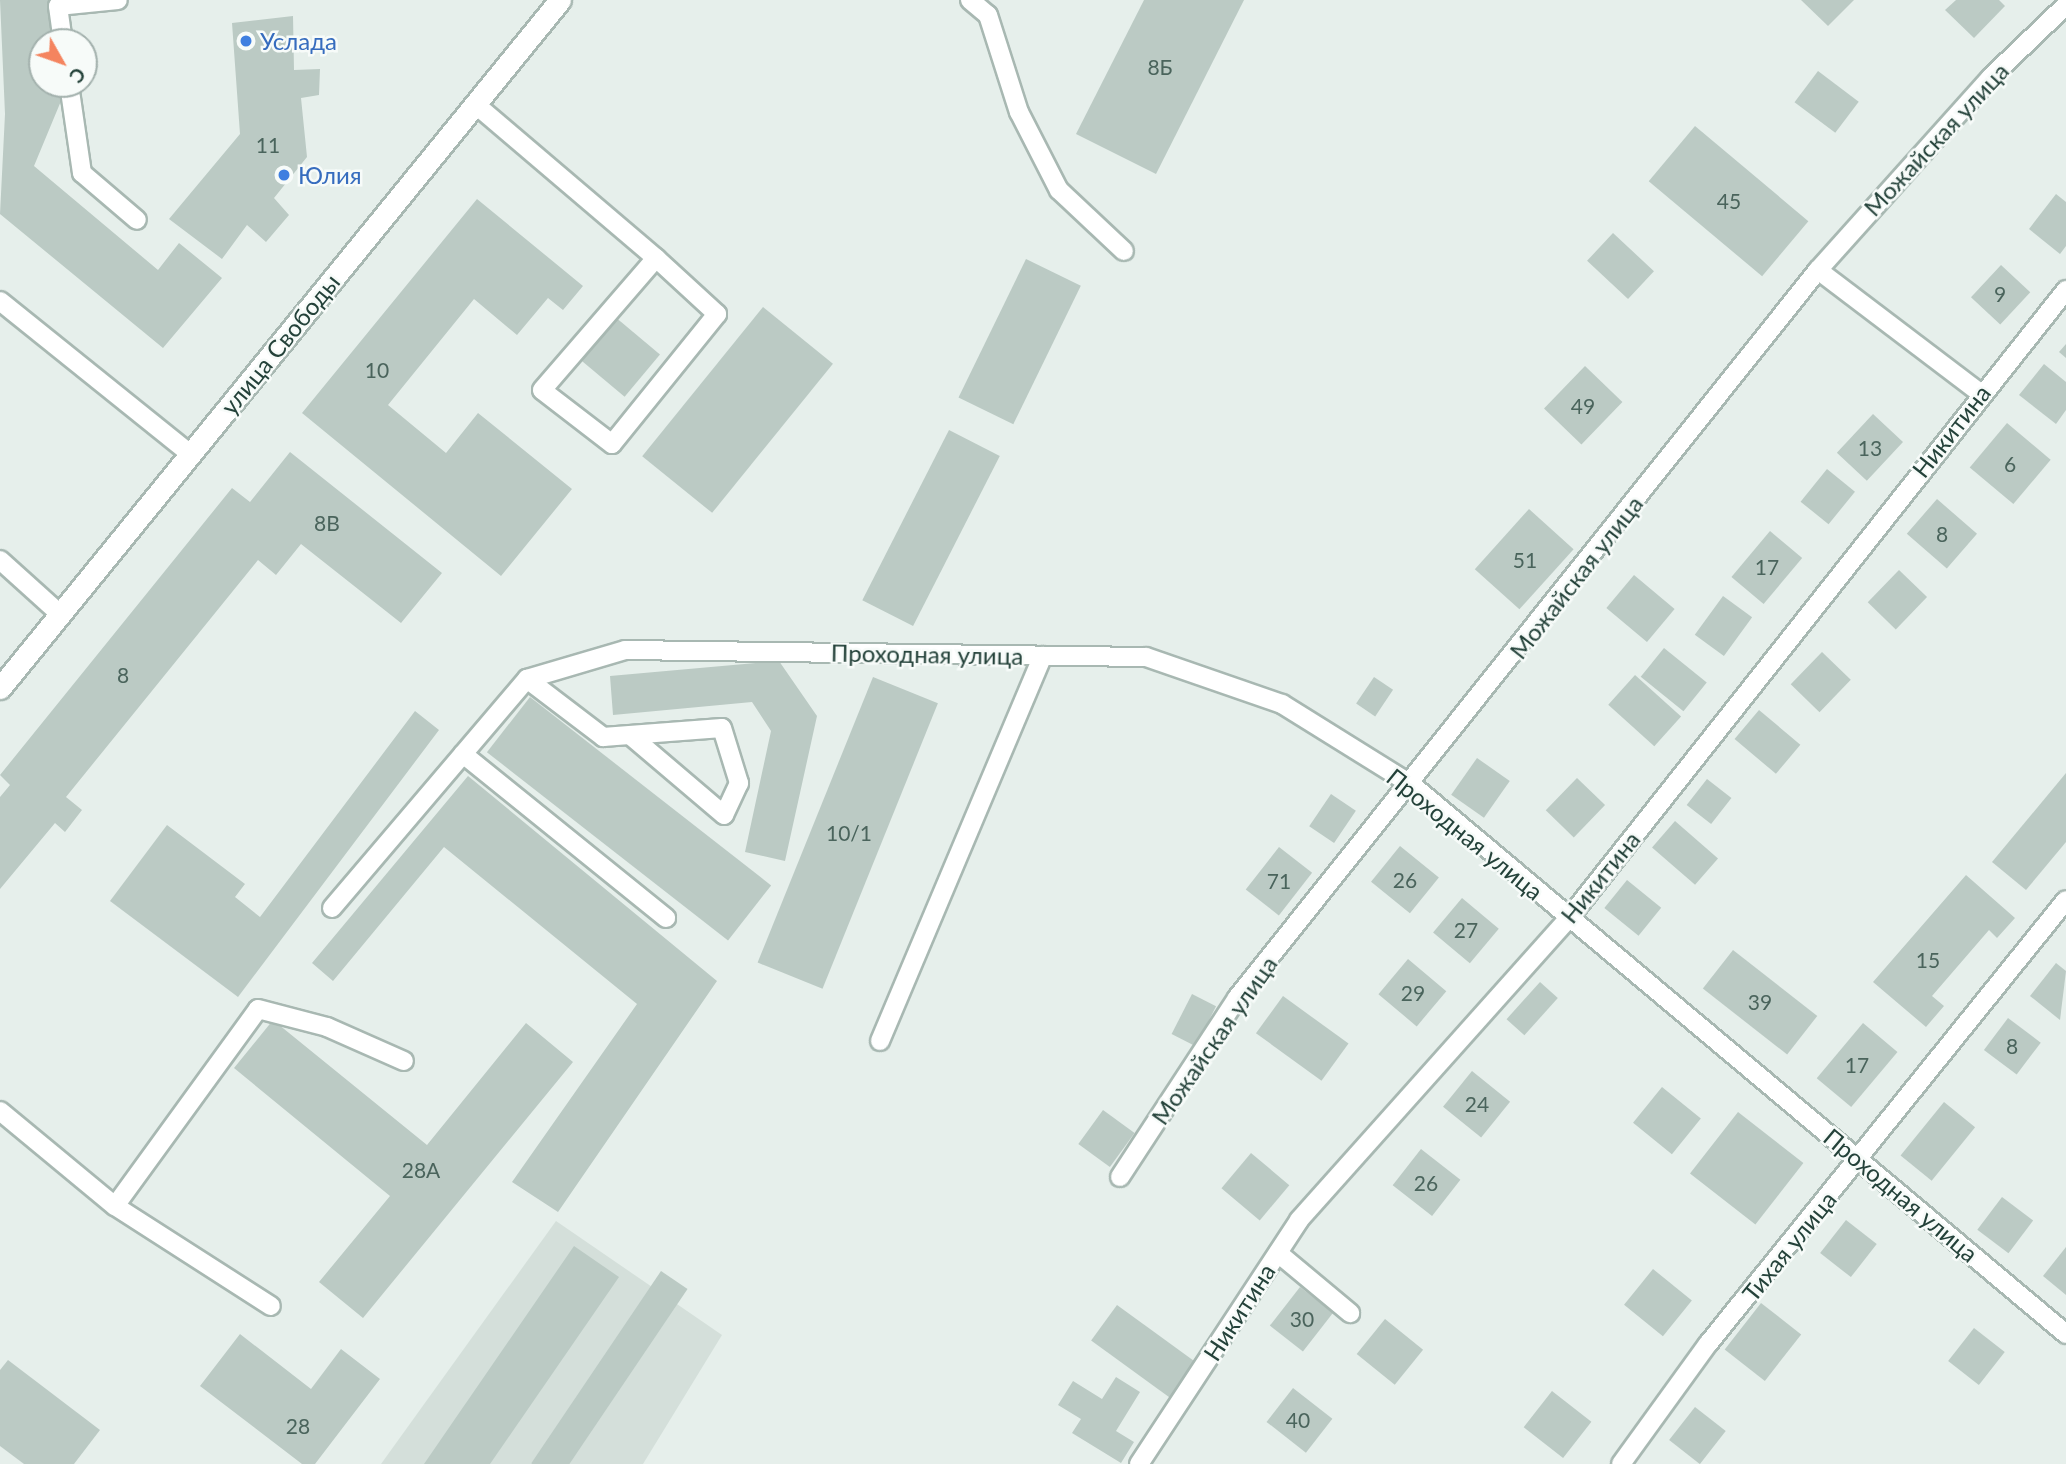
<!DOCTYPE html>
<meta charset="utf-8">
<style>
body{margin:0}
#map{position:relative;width:2066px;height:1464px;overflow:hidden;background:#e6efeb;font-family:Lato,sans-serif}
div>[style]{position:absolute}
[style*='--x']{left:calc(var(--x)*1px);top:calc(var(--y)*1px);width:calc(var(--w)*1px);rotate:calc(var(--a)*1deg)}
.built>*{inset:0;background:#d4dfda}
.building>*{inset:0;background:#bbcac4;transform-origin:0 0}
.roads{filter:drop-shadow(2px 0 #a8b8b2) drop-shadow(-2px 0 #a8b8b2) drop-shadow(0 2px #a8b8b2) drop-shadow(0 -2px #a8b8b2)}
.lane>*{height:18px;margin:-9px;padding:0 9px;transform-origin:9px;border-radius:9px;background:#fff}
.street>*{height:21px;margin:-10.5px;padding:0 10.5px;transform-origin:10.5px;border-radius:10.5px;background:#fff}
.dots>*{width:19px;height:19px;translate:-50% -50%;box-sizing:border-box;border:4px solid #f7fbf9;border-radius:50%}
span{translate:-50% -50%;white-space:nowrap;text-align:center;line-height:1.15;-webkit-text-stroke:5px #f7fbf9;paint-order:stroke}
.number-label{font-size:21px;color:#4a645c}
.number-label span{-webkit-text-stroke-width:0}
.shop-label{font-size:24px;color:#366cbe}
.left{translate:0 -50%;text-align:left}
.street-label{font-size:24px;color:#24423a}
.north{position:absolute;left:28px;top:28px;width:70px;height:70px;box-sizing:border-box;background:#f7fbf9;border:2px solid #a3b1ad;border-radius:50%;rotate:130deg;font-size:19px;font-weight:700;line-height:28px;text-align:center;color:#24423a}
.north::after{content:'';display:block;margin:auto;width:24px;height:32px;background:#f4845f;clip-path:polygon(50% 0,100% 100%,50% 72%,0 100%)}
</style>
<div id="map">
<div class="built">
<div style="clip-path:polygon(556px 1221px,722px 1335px,643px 1464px,381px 1464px)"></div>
</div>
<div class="building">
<div style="clip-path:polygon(0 0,49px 0,54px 42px,42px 42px,42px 84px,59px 84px,61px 101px,34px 166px,158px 270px,179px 243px,222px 278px,163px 348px,0 214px,5px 114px)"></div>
<div style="clip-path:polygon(1144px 0,1244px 0,1156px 174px,1076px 134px)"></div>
<div style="clip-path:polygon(1801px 0,1854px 0,1828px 26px)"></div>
<div style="clip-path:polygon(1956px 0,1999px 0,2005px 6px,1974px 38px,1945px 10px)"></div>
<div style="clip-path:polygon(293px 16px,294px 70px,320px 69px,319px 95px,301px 98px,307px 157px,274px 198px,289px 215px,266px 242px,247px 225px,222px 259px,169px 219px,240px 134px,232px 23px)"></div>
<div style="left:1818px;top:71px;width:51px;height:39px;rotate:37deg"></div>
<div style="left:1695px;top:126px;width:148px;height:72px;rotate:40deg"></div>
<div style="clip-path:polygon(2056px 194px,2066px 202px,2066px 246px,2060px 254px,2029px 229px)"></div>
<div style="clip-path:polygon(477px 199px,583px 286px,563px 310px,548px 298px,517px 335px,474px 299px,388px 405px,446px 453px,478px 413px,572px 489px,501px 576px,302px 413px)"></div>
<div style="left:1613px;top:233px;width:56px;height:38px;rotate:43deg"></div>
<div style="left:1026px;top:259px;width:61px;height:154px;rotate:26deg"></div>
<div style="left:2001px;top:265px;width:40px;height:44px;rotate:43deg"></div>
<div style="left:763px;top:307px;width:90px;height:192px;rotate:39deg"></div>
<div style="left:614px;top:316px;width:60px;height:55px;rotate:40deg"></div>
<div style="clip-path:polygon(2066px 344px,2066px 358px,2059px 352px)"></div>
<div style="clip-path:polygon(2044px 364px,2066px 382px,2066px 410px,2056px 424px,2019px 395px)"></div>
<div style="left:1585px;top:366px;width:52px;height:59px;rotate:44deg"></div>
<div style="left:1873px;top:414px;width:41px;height:53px;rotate:43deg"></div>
<div style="left:2007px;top:423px;width:57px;height:58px;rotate:40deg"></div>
<div style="left:949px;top:430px;width:57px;height:191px;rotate:27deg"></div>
<div style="clip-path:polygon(290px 452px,442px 573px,401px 623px,301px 544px,276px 575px,258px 560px,66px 797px,82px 810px,65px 832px,55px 823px,0 889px,0 797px,10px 785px,0 775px,232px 488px,250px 502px)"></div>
<div style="left:1827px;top:469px;width:36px;height:42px;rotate:39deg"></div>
<div style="left:1937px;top:499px;width:53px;height:46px;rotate:41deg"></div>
<div style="left:1529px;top:509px;width:60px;height:81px;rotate:42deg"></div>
<div style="left:1770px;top:531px;width:42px;height:60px;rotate:40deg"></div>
<div style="left:1899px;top:570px;width:39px;height:45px;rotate:44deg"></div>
<div style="left:1634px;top:575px;width:53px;height:43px;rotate:40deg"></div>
<div style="left:1723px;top:596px;width:36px;height:48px;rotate:36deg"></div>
<div style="left:1664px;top:648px;width:55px;height:37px;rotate:39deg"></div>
<div style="left:1822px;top:652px;width:40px;height:45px;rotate:44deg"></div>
<div style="clip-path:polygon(779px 661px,817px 716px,785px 861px,745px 852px,771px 731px,752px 702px,613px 715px,610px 676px)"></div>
<div style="left:1635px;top:675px;width:62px;height:40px;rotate:42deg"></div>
<div style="left:873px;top:677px;width:70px;height:308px;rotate:22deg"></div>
<div style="left:1374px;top:677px;width:23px;height:32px;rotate:34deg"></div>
<div style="left:530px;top:697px;width:306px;height:70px;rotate:38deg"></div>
<div style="left:1759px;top:710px;width:54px;height:38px;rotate:40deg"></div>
<div style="clip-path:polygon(415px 711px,439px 730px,238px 997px,110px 901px,167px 825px,245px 884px,235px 897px,260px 917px)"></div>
<div style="left:1477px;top:758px;width:40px;height:45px;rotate:35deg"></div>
<div style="clip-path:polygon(2066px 773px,2066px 842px,2026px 890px,1992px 862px)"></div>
<div style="clip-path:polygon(468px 776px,717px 981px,558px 1212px,512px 1182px,637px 1004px,444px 847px,333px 981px,312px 963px)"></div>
<div style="left:1577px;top:778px;width:39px;height:45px;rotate:44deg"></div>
<div style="left:1707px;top:779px;width:31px;height:33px;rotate:38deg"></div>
<div style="left:1331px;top:794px;width:30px;height:39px;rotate:34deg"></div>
<div style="left:1675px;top:821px;width:57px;height:35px;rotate:41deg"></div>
<div style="left:1400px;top:846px;width:50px;height:46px;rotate:39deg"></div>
<div style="left:1279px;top:847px;width:42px;height:54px;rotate:38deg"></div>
<div style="clip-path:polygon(1966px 875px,2015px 918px,1997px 938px,1989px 930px,1932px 996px,1944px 1006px,1926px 1027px,1873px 982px)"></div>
<div style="left:1627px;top:880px;width:44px;height:36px;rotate:39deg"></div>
<div style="left:1462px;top:898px;width:48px;height:45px;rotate:40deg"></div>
<div style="left:1733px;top:950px;width:107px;height:49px;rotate:38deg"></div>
<div style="left:1408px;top:959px;width:50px;height:46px;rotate:40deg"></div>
<div style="clip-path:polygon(2056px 963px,2066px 971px,2060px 1020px,2030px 996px)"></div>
<div style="left:1540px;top:982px;width:24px;height:50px;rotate:42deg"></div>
<div style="left:1192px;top:994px;width:27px;height:45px;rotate:27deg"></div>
<div style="left:1283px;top:996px;width:81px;height:46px;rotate:36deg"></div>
<div style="left:2008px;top:1018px;width:41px;height:40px;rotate:37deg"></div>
<div style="clip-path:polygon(273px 1020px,427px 1145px,526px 1023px,573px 1062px,363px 1318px,319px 1282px,390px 1196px,234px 1068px)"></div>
<div style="left:1863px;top:1023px;width:45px;height:72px;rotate:40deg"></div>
<div style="left:1472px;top:1071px;width:49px;height:46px;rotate:39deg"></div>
<div style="left:1662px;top:1087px;width:50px;height:46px;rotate:39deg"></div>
<div style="left:1944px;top:1102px;width:40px;height:69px;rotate:39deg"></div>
<div style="left:1103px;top:1110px;width:39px;height:42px;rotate:36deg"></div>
<div style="left:1738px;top:1112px;width:83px;height:78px;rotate:38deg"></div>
<div style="left:1421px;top:1149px;width:50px;height:46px;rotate:38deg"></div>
<div style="left:1251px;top:1153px;width:50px;height:46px;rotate:40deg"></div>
<div style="left:2002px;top:1197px;width:39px;height:41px;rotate:37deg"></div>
<div style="left:1846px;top:1220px;width:39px;height:42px;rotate:38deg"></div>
<div style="clip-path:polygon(574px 1246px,619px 1277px,490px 1464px,424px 1464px)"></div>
<div style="clip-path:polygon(2066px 1247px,2066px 1295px,2043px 1276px)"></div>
<div style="left:1653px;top:1269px;width:50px;height:46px;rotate:39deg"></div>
<div style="left:661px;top:1271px;width:32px;height:232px;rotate:34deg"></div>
<div style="left:1300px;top:1287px;width:42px;height:49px;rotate:38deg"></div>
<div style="left:1761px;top:1303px;width:51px;height:59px;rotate:38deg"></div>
<div style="left:1117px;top:1305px;width:97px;height:44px;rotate:36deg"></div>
<div style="left:1385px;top:1319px;width:49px;height:45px;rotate:39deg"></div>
<div style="left:1974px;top:1328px;width:39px;height:42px;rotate:38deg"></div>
<div style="clip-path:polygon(240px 1334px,311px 1389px,341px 1349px,380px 1379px,315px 1464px,302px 1464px,200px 1386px)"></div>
<div style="clip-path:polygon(8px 1360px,100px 1430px,74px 1464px,24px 1464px,0 1446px,0 1370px)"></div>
<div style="clip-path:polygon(1116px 1377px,1140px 1392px,1116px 1431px,1134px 1442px,1121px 1463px,1072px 1433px,1081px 1419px,1058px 1405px,1073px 1381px,1102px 1399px)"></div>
<div style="left:1293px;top:1388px;width:50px;height:43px;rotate:38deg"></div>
<div style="left:1552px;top:1391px;width:50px;height:46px;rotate:38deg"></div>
<div style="left:1695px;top:1407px;width:39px;height:42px;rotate:38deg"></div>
</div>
<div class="roads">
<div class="lane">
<div style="--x:970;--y:0;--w:23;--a:40"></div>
<div style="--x:988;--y:15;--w:102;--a:72.3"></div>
<div style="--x:1019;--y:112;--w:88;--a:62.9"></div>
<div style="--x:1059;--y:190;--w:89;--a:43.2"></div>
<div style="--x:63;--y:42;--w:36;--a:-98"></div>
<div style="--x:58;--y:6;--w:60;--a:-5.7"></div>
<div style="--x:69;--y:84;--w:90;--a:81.7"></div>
<div style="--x:82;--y:173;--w:72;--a:40.5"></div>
<div style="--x:475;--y:104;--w:238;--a:40.4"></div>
<div style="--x:656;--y:258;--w:83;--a:42.6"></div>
<div style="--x:717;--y:314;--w:167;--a:128.9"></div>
<div style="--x:612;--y:444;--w:88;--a:-142.4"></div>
<div style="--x:542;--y:390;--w:174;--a:-49.2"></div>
<div style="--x:1818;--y:270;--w:203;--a:37.2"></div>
<div style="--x:0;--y:301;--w:244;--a:38.8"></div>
<div style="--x:0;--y:560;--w:81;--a:42"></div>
<div style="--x:527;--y:679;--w:102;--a:-16.5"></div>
<div style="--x:625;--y:650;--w:521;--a:0.77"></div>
<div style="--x:1146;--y:657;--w:144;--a:19.1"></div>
<div style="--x:1282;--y:704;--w:153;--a:31.9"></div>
<div style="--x:1412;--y:785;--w:854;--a:40.01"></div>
<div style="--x:527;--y:679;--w:96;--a:37.3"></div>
<div style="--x:603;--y:737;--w:119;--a:-4.3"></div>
<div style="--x:722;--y:728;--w:58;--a:72.8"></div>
<div style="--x:739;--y:783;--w:35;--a:115"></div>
<div style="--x:724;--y:815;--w:123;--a:-139.6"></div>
<div style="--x:463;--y:754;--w:261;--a:38.9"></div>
<div style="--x:332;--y:908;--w:301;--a:-49.6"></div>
<div style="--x:880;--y:1041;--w:418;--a:-67.1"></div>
<div style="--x:0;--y:1111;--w:149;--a:39.6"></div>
<div style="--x:115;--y:1206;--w:185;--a:32.7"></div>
<div style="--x:1120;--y:1177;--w:214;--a:-56.8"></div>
<div style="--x:1237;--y:998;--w:931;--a:-51.41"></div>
<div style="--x:1818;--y:270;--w:258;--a:-48.1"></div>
<div style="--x:1990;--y:78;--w:105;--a:-43.8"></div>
<div style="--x:115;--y:1206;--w:243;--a:-54"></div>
<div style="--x:258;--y:1009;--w:71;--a:14.6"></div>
<div style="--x:327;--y:1027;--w:84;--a:23.8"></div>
<div style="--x:1278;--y:1253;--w:94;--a:39.8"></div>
<div style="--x:1139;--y:1464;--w:292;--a:-56.7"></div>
<div style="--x:1299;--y:1220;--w:405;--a:-48.2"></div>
<div style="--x:1569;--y:918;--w:801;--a:-51.64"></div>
<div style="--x:1621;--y:1464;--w:148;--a:-54.1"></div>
<div style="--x:1708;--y:1344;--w:570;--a:-51.12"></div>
</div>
<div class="street">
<div style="--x:0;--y:688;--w:887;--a:-50.86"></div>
</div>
</div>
<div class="dots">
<div style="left:246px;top:41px;background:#3f7fe0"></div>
<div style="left:284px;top:175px;background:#3f7fe0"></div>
</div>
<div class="number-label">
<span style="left:1160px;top:67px">8Б</span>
<span style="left:268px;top:145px">11</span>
<span style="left:1729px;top:201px">45</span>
<span style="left:2000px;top:294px">9</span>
<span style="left:377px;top:370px">10</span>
<span style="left:1583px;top:406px">49</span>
<span style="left:1870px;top:448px">13</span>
<span style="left:2010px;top:464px">6</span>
<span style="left:327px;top:523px">8В</span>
<span style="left:1942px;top:534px">8</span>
<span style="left:1525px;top:560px">51</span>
<span style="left:1767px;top:567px">17</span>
<span style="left:123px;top:675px">8</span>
<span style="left:849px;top:833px">10/1</span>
<span style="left:1405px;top:880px">26</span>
<span style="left:1279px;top:881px">71</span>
<span style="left:1466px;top:930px">27</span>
<span style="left:1928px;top:960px">15</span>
<span style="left:1413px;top:993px">29</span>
<span style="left:1760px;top:1002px">39</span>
<span style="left:2012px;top:1046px">8</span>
<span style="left:1857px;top:1065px">17</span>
<span style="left:1477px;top:1104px">24</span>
<span style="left:421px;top:1170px">28А</span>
<span style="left:1426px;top:1183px">26</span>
<span style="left:1302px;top:1319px">30</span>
<span style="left:1298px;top:1420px">40</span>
<span style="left:298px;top:1426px">28</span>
</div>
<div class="shop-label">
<span class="left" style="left:260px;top:41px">Услада</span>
<span class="left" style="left:298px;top:175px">Юлия</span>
</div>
<div class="street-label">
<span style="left:1936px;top:139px;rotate:-47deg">Можайская улица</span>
<span style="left:280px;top:344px;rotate:-51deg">улица Свободы</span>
<span style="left:1951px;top:431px;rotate:-52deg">Никитина</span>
<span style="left:1576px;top:577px;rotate:-52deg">Можайская улица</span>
<span style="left:927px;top:654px;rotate:1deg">Проходная улица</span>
<span style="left:1465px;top:834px;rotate:39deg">Проходная улица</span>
<span style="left:1600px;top:877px;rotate:-51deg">Никитина</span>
<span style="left:1214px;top:1040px;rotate:-55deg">Можайская улица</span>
<span style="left:1901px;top:1195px;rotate:40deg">Проходная улица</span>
<span style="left:1789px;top:1246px;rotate:-51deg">Тихая улица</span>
<span style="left:1239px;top:1312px;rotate:-57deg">Никитина</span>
</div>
<div class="north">С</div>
</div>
